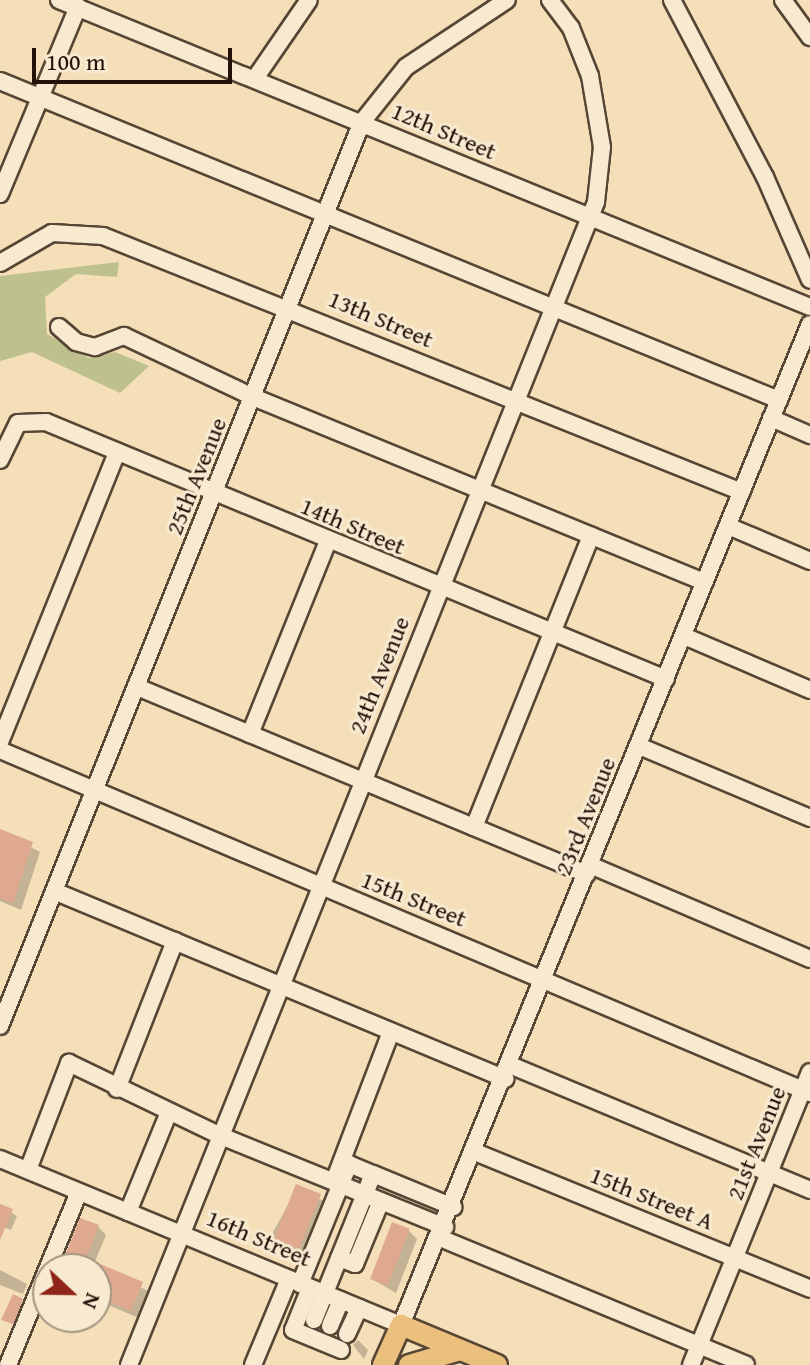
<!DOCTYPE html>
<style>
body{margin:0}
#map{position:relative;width:810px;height:1365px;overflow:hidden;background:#f4dfb8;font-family:"Gentium Book Plus",serif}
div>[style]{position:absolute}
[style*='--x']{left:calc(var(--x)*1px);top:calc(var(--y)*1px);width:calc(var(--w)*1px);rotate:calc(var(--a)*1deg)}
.green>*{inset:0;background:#bec18d}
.shadow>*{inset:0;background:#0003;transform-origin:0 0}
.building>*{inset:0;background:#dea98f;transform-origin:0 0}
.roads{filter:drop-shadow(2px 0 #574535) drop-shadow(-2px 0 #574535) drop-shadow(0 2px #574535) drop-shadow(0 -2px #574535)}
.minor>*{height:16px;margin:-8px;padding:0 8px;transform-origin:8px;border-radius:8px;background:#f8ead1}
.major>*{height:20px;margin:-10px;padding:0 10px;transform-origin:10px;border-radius:10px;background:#eac07c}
span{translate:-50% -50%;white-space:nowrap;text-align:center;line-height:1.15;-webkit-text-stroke:6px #f8ead1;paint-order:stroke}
.street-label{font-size:24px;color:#231209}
.north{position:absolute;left:32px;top:1253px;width:80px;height:80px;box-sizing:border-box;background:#f8ead1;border:2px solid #a39481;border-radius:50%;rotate:112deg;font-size:22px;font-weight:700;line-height:32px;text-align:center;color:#231209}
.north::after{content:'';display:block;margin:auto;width:28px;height:36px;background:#8f2418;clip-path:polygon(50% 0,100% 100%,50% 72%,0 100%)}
.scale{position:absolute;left:32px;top:48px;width:200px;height:36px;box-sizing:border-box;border:4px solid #231209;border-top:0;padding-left:10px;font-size:24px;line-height:28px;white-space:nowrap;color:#231209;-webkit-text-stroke:6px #f8ead1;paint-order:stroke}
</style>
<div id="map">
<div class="green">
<div style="clip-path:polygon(119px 262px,117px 277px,76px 274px,45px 297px,47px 334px,89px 358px,115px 352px,149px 366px,120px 393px,32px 352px,0 361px,0 276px)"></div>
</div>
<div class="shadow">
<div style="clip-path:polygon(0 831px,40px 852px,21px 910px,0 901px)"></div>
<div style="left:298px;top:1187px;width:35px;height:58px;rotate:29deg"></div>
<div style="clip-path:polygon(0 1206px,17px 1216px,11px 1230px,0 1226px)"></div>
<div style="clip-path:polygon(98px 1227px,106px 1235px,94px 1264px,150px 1292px,139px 1318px,96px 1300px,96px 1269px,71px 1269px,64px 1262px)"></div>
<div style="clip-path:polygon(409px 1231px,417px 1239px,396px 1293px,372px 1279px)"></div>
<div style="clip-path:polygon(0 1270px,27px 1284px,23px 1294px,0 1285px)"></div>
<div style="clip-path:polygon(22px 1300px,15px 1325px,5px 1321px)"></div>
<div style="clip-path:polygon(358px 1340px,368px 1350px,364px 1359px,353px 1345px)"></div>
</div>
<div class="building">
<div style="clip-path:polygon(0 829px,33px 842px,13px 903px,0 898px)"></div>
<div style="left:296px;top:1184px;width:27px;height:61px;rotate:22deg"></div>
<div style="clip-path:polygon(0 1204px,13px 1209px,0 1240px)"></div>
<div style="clip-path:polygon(80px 1218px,99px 1225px,86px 1258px,143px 1282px,131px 1311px,96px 1296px,96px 1269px,62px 1263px)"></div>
<div style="left:392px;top:1222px;width:19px;height:61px;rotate:21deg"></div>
<div style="clip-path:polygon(13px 1294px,23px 1299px,13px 1324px,1px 1320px)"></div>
</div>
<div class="roads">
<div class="minor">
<div style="--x:59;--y:0;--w:811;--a:22.23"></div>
<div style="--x:672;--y:0;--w:200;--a:62.3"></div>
<div style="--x:765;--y:177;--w:112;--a:66.4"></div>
<div style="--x:783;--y:0;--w:46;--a:53.9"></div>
<div style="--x:256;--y:77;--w:93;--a:-55.5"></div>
<div style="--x:0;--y:81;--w:842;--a:22.27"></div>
<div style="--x:0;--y:194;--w:203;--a:-67.4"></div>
<div style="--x:0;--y:263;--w:60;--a:-30"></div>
<div style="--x:52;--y:233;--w:51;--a:3.4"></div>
<div style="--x:103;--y:236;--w:688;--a:21.83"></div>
<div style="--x:59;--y:327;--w:23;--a:41"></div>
<div style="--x:76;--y:342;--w:20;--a:15"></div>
<div style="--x:95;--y:347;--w:31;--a:-21"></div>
<div style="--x:124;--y:336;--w:143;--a:25.3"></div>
<div style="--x:253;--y:397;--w:488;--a:22.3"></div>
<div style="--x:771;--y:418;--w:43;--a:23.6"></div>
<div style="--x:0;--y:460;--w:41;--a:-64.1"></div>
<div style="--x:18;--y:423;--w:28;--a:-2"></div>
<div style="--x:46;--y:422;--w:671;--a:22.51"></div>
<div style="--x:728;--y:526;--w:89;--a:23.1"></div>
<div style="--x:684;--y:636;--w:137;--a:23.2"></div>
<div style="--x:137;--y:687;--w:487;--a:22.6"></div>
<div style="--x:250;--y:734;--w:208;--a:-68"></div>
<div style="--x:0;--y:742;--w:313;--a:-68"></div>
<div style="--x:639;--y:746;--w:186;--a:22.8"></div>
<div style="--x:0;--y:750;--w:880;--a:22.95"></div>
<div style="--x:474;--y:827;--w:314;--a:-68.1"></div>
<div style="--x:590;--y:865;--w:239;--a:23.1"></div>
<div style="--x:54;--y:891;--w:489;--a:22.6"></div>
<div style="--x:0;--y:1026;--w:974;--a:-68.18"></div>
<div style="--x:362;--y:122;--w:70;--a:-51.3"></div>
<div style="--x:406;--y:67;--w:121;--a:-33.6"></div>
<div style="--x:510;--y:1065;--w:325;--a:22.6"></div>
<div style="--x:117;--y:1089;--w:159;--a:-68.6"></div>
<div style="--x:475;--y:1152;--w:362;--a:22.2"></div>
<div style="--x:0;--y:1159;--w:434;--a:22.5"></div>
<div style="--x:401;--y:1325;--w:1081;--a:-67.78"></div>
<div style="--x:28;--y:1170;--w:115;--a:-69"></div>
<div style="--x:69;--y:1063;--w:169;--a:25.7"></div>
<div style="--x:221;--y:1136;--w:242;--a:22.1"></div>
<div style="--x:334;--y:1181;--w:160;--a:-69.1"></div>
<div style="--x:128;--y:1212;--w:108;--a:-67.7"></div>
<div style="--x:440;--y:1238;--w:331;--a:22.5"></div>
<div style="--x:339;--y:1258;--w:17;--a:21"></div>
<div style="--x:355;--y:1264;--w:68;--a:-67.6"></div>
<div style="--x:300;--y:1284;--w:130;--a:-67.8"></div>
<div style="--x:349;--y:1164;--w:26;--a:23"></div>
<div style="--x:310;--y:1288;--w:45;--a:112"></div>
<div style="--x:293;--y:1330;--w:52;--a:22.6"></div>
<div style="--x:314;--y:1320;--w:157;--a:-68"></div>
<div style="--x:373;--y:1174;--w:87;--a:22.4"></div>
<div style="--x:330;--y:1326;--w:28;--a:-67"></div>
<div style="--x:347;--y:1334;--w:29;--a:-65"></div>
<div style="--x:8;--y:1365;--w:187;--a:-67.7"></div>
<div style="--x:129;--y:1365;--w:1253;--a:-68.12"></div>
<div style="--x:596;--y:202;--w:55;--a:-83.8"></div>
<div style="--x:602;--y:147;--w:72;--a:-99.6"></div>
<div style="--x:590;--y:76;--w:52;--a:-111.6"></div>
<div style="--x:571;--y:28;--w:35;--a:-127"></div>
<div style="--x:253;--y:1365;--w:93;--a:-67.3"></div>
<div style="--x:691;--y:1365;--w:316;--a:-67.9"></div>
</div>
<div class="major">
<div style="--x:383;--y:1365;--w:44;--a:-65.8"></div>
<div style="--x:401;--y:1325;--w:104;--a:22.6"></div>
<div style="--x:409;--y:1365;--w:53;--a:-16.4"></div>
</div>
</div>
<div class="street-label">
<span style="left:444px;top:131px;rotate:23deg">12th Street</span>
<span style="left:381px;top:319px;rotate:23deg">13th Street</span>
<span style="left:196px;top:476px;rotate:-68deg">25th Avenue</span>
<span style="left:353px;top:526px;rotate:23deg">14th Street</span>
<span style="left:379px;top:675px;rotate:-68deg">24th Avenue</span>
<span style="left:585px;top:816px;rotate:-68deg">23rd Avenue</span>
<span style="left:414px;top:899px;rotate:22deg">15th Street</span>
<span style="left:756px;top:1143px;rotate:-68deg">21st Avenue</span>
<span style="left:652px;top:1198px;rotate:22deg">15th Street A</span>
<span style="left:259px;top:1238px;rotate:23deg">16th Street</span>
</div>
<div class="north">N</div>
<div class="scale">100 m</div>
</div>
